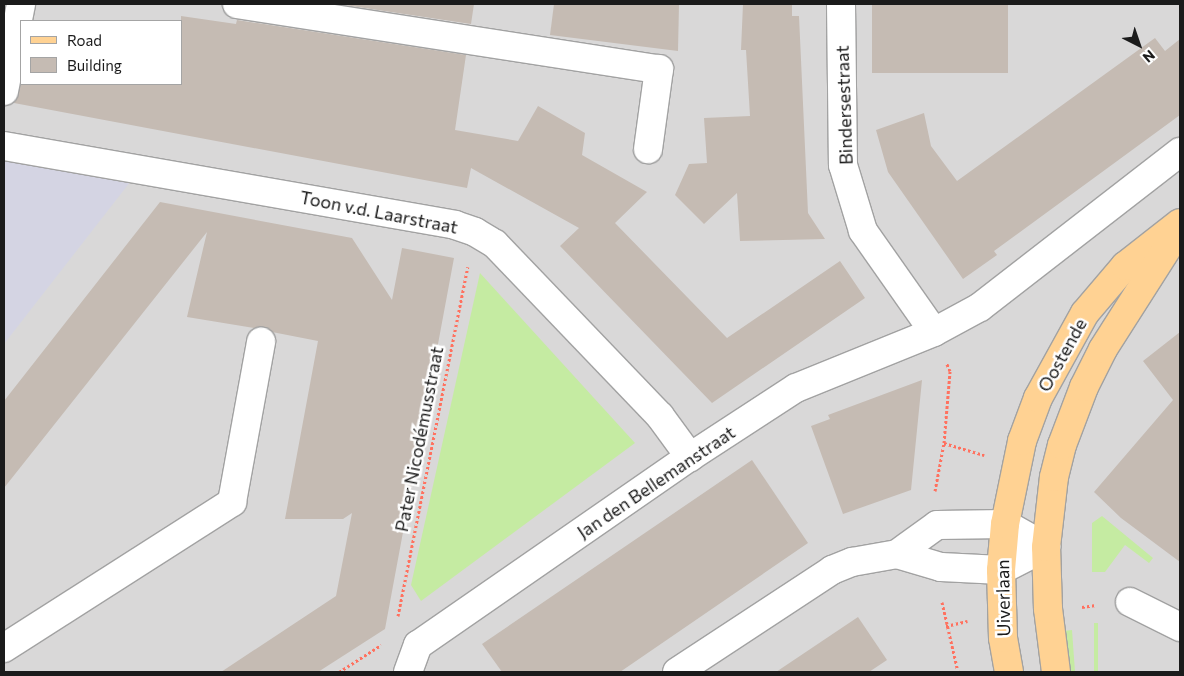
<!DOCTYPE html>
<meta charset="utf-8">
<style>
body{margin:0}
#map{position:relative;width:1184px;height:676px;overflow:hidden;background:#ede9e0;font-family:Commissioner,sans-serif}
div>[style]{position:absolute}
[style*='--x']{left:calc(var(--x)*1px);top:calc(var(--y)*1px);width:calc(var(--w)*1px);rotate:calc(var(--a)*1deg)}
.residential>*{inset:0;background:#d9d8d8}
.grass>*{inset:0;background:#c5eba2;transform-origin:0 0}
.plaza>*{inset:0;background:#d4d4e3}
.building>*{inset:0;background:#c5bbb3;transform-origin:0 0}
.path>*{height:3px;margin-top:-1.5px;transform-origin:0;background:repeating-linear-gradient(90deg,#ff715f 0 2.5px,transparent 0 5px)}
.roads{filter:drop-shadow(1px 0 #a2a2a2) drop-shadow(-1px 0 #a2a2a2) drop-shadow(0 1px #a2a2a2) drop-shadow(0 -1px #a2a2a2)}
.minor>*{height:28px;margin:-14px;padding:0 14px;transform-origin:14px;border-radius:14px;background:#fff}
.major>*{height:28px;margin:-14px;padding:0 14px;transform-origin:14px;border-radius:14px;background:#ffd293}
span{translate:-50% -50%;white-space:nowrap;text-align:center;line-height:1.15;-webkit-text-stroke:5px #fff;paint-order:stroke}
.street-label{font-size:18px;color:#1b1b1b}
.frame{position:absolute;inset:0;border:5px solid #1b1b1b;pointer-events:none}
.legend{position:absolute;left:20px;top:20px;width:162px;height:65px;box-sizing:border-box;background:#fff;border:1px solid #a4a4a4;margin:0;padding:6px 9px;list-style:none;font-size:15px;color:#1b1b1b}
.legend li{display:flex;align-items:center;gap:10px;height:25px}
.legend b{width:25px;border:1px solid #a4a4a4}
.north{position:absolute;left:1114px;top:20px;width:50px;height:50px;-webkit-text-stroke:4px #fff;paint-order:stroke;rotate:139deg;font-size:14px;font-weight:700;line-height:20px;text-align:center;color:#1b1b1b}
.north::after{content:'';display:block;margin:auto;width:18px;height:22px;background:#1b1b1b;clip-path:polygon(50% 0,100% 100%,50% 72%,0 100%)}
</style>
<div id="map">
<div class="residential">
<div style="clip-path:polygon(evenodd,4px 4px,1180px 4px,1180px 672px,4px 672px,4px 4px,21px 21px,181px 21px,181px 84px,21px 84px,21px 21px)"></div>
</div>
<div class="grass">
<div style="clip-path:polygon(480px 273px,635px 443px,421px 601px,411px 585px)"></div>
<div style="clip-path:polygon(1102px 516px,1153px 558px,1149px 563px,1125px 545px,1105px 572px,1092px 572px,1092px 523px)"></div>
<div style="left:1094px;top:623px;width:4px;height:49px"></div>
<div style="clip-path:polygon(1072px 630px,1075px 672px,1069px 672px,1063px 631px)"></div>
</div>
<div class="plaza">
<div style="clip-path:polygon(4px 146px,141px 168px,4px 344px)"></div>
</div>
<div class="building">
<div style="clip-path:polygon(338px 4px,474px 4px,471px 24px)"></div>
<div style="clip-path:polygon(554px 4px,679px 4px,678px 51px,550px 35px)"></div>
<div style="clip-path:polygon(743px 4px,792px 4px,792px 16px,799px 16px,808px 213px,825px 239px,740px 241px,737px 193px,704px 224px,675px 195px,689px 164px,707px 163px,704px 118px,750px 116px,746px 50px,741px 50px)"></div>
<div style="left:872px;top:4px;width:136px;height:69px"></div>
<div style="clip-path:polygon(181px 16px,236px 24px,237px 20px,466px 55px,455px 130px,518px 141px,538px 106px,585px 133px,582px 155px,647px 192px,615px 223px,727px 338px,840px 261px,865px 298px,712px 403px,560px 246px,579px 228px,471px 168px,467px 188px,14px 103px,21px 84px,181px 84px)"></div>
<div style="clip-path:polygon(1155px 38px,1165px 51px,1180px 39px,1180px 115px,994px 251px,997px 255px,963px 279px,888px 172px,876px 130px,924px 113px,931px 146px,957px 181px)"></div>
<div style="clip-path:polygon(160px 202px,352px 238px,392px 300px,402px 248px,454px 258px,385px 629px,318px 672px,221px 672px,336px 596px,352px 513px,343px 519px,285px 519px,318px 341px,272px 332px,263px 327px,254px 328px,187px 317px,207px 232px,4px 488px,4px 401px)"></div>
<div style="clip-path:polygon(1180px 332px,1180px 562px,1121px 518px,1094px 492px,1173px 400px,1143px 361px)"></div>
<div style="clip-path:polygon(922px 380px,911px 490px,843px 514px,811px 426px,830px 419px,828px 415px)"></div>
<div style="clip-path:polygon(752px 460px,808px 543px,620px 672px,502px 672px,482px 644px)"></div>
<div style="clip-path:polygon(858px 617px,887px 660px,869px 672px,776px 672px)"></div>
</div>
<div class="path">
<div style="--x:944;--y:443;--w:42;--a:16.7"></div>
<div style="--x:935;--y:491;--w:49;--a:-79.4"></div>
<div style="--x:944;--y:443;--w:72;--a:-85.2"></div>
<div style="--x:950;--y:371;--w:8;--a:-113"></div>
<div style="--x:942;--y:602;--w:72;--a:77.1"></div>
<div style="--x:1082;--y:607;--w:14;--a:-8"></div>
<div style="--x:398;--y:616;--w:356;--a:-78.7"></div>
<div style="--x:946;--y:626;--w:22;--a:-13"></div>
<div style="--x:339;--y:672;--w:50;--a:-32.7"></div>
</div>
<div class="roads">
<div class="minor">
<div style="--x:237;--y:4;--w:427;--a:8.8"></div>
<div style="--x:659;--y:69;--w:81;--a:97.8"></div>
<div style="--x:841;--y:4;--w:161;--a:89.3"></div>
<div style="--x:843;--y:165;--w:69;--a:73.1"></div>
<div style="--x:863;--y:231;--w:123;--a:54.9"></div>
<div style="--x:4;--y:91;--w:89;--a:-78.9"></div>
<div style="--x:4;--y:146;--w:458;--a:9.9"></div>
<div style="--x:455;--y:225;--w:21;--a:19"></div>
<div style="--x:475;--y:232;--w:23;--a:31"></div>
<div style="--x:495;--y:244;--w:238;--a:46.2"></div>
<div style="--x:660;--y:416;--w:51;--a:53.8"></div>
<div style="--x:897;--y:554;--w:46;--a:16.5"></div>
<div style="--x:941;--y:567;--w:60;--a:2.9"></div>
<div style="--x:1001;--y:570;--w:51;--a:-27.1"></div>
<div style="--x:1130;--y:602;--w:56;--a:26.6"></div>
<div style="--x:4;--y:648;--w:271;--a:-32.6"></div>
<div style="--x:232;--y:502;--w:163;--a:-79.7"></div>
<div style="--x:408;--y:672;--w:29;--a:-70"></div>
<div style="--x:418;--y:645;--w:331;--a:-34.7"></div>
<div style="--x:690;--y:457;--w:126;--a:-33.1"></div>
<div style="--x:796;--y:388;--w:149;--a:-22.1"></div>
<div style="--x:934;--y:332;--w:52;--a:-28.5"></div>
<div style="--x:980;--y:307;--w:253;--a:-37.8"></div>
<div style="--x:677;--y:672;--w:186;--a:-33.3"></div>
<div style="--x:832;--y:570;--w:22;--a:-22"></div>
<div style="--x:852;--y:562;--w:46;--a:-10.1"></div>
<div style="--x:897;--y:554;--w:49;--a:-35.9"></div>
<div style="--x:937;--y:525;--w:68;--a:-0.8"></div>
<div style="--x:1005;--y:524;--w:47;--a:29.3"></div>
</div>
<div class="major">
<div style="--x:1009;--y:672;--w:35;--a:-100"></div>
<div style="--x:1003;--y:638;--w:68;--a:-91.7"></div>
<div style="--x:1001;--y:570;--w:46;--a:-85"></div>
<div style="--x:1005;--y:524;--w:85;--a:-78.4"></div>
<div style="--x:1022;--y:441;--w:46;--a:-69.6"></div>
<div style="--x:1038;--y:398;--w:97;--a:-61.1"></div>
<div style="--x:1085;--y:313;--w:62;--a:-49.6"></div>
<div style="--x:1125;--y:266;--w:70;--a:-38"></div>
<div style="--x:1056;--y:672;--w:64;--a:-97.2"></div>
<div style="--x:1048;--y:609;--w:62;--a:-91.8"></div>
<div style="--x:1046;--y:547;--w:70;--a:-83.5"></div>
<div style="--x:1054;--y:477;--w:33;--a:-76"></div>
<div style="--x:1062;--y:445;--w:62;--a:-69.2"></div>
<div style="--x:1084;--y:387;--w:42;--a:-63.4"></div>
<div style="--x:1103;--y:349;--w:138;--a:-57.5"></div>
</div>
</div>
<div class="street-label">
<span style="left:844px;top:105px;rotate:-92deg">Bindersestraat</span>
<span style="left:379px;top:212px;rotate:11deg">Toon v.d. Laarstraat</span>
<span style="left:1062px;top:355px;rotate:-61deg">Oostende</span>
<span style="left:419px;top:439px;rotate:-79deg">Pater Nicodémusstraat</span>
<span style="left:656px;top:482px;rotate:-34deg">Jan den Bellemanstraat</span>
<span style="left:1003px;top:598px;rotate:-91deg">Uiverlaan</span>
</div>
<div class="frame"></div>
<ul class="legend">
<li><b style="height:6px;background:#ffd293"></b>Road</li>
<li><b style="height:14px;background:#c5bbb3"></b>Building</li>
</ul>
<div class="north">N</div>
</div>
